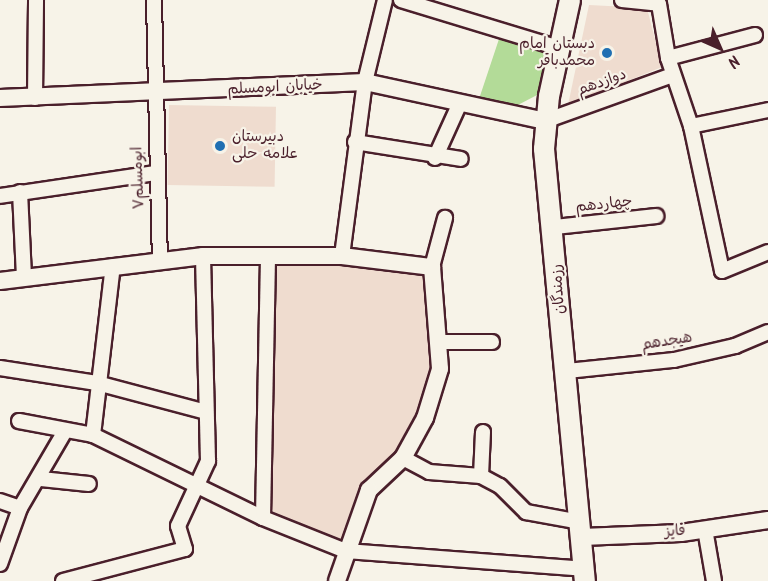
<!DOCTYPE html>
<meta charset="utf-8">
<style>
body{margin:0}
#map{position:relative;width:768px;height:581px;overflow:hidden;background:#f7f3e8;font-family:Kalam,"Playpen Sans Arabic",sans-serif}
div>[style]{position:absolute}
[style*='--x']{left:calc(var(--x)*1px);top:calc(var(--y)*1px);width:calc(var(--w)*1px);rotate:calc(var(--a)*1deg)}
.built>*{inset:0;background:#efdccf;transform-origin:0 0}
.green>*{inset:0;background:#b3db98}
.roads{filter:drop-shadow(2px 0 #4a1f2b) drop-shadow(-2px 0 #4a1f2b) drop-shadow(0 2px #4a1f2b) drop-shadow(0 -2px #4a1f2b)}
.minor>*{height:14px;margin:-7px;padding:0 7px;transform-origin:7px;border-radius:7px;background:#f7f3e8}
.tertiary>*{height:16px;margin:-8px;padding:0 8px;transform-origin:8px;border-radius:8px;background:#f7f3e8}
.secondary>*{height:20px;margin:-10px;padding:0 10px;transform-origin:10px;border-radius:10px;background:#f7f3e8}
.dots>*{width:16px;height:16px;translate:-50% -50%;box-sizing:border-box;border:3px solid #f7f3e8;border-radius:50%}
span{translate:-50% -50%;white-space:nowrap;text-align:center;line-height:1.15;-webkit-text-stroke:4.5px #f7f3e8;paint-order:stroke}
.poi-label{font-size:15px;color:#4a1f2b}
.right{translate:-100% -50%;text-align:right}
.left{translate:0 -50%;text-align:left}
.street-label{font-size:15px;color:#4a1f2b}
.north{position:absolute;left:690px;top:18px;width:60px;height:60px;-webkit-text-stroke:4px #f7f3e8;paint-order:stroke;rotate:135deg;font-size:16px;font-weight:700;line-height:24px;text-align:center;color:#4a1f2b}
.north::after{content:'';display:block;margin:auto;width:21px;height:27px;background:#4a1f2b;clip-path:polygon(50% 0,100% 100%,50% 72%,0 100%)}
</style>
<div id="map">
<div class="built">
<div style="clip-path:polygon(589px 5px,647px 8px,662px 67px,568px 105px)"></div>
<div style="left:169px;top:105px;width:107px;height:80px;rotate:1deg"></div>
<div style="clip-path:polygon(276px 257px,432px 267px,440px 369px,403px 458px,360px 488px,346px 551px,263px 518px)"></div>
</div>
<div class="green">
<div style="clip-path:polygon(500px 36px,547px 53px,541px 93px,512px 108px,479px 99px)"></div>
</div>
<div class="roads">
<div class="minor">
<div style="--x:154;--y:0;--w:261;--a:88.7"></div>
<div style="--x:401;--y:0;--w:165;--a:16.9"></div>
<div style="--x:622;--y:0;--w:37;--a:6"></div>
<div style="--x:659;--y:4;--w:55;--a:80.5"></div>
<div style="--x:755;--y:35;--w:90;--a:165.2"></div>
<div style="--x:668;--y:58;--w:72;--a:71.3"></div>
<div style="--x:691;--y:126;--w:148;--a:77.9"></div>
<div style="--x:722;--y:271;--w:50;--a:-22.4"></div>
<div style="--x:35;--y:98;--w:98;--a:-89.4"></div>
<div style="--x:545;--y:121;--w:133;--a:-19.8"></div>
<div style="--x:691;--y:126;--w:79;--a:-11.7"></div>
<div style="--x:355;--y:142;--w:107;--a:9.1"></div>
<div style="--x:435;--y:158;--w:58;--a:-65.6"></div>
<div style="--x:20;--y:192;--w:85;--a:87.3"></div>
<div style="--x:0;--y:196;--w:157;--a:-8.4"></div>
<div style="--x:555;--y:227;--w:102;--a:-6.2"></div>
<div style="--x:342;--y:256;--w:176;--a:-82.5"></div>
<div style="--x:365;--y:82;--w:84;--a:-76.3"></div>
<div style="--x:432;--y:267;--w:51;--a:-75.1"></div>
<div style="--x:438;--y:342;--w:54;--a:0"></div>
<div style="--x:0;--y:368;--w:98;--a:8.8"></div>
<div style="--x:97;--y:383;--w:113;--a:14.9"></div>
<div style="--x:567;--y:371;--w:108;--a:-5.9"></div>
<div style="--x:674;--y:360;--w:63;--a:-12.9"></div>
<div style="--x:735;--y:346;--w:36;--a:-23"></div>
<div style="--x:19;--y:421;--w:75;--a:10.7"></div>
<div style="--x:93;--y:435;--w:189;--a:26"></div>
<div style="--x:263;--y:518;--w:89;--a:21.7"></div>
<div style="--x:346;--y:551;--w:238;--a:4.3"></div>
<div style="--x:93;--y:435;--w:170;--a:-83.3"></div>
<div style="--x:403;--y:458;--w:30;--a:28"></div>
<div style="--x:429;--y:472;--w:52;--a:4.4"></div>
<div style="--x:481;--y:476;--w:21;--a:28"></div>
<div style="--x:500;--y:486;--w:37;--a:45"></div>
<div style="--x:526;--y:512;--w:56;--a:10.3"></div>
<div style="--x:481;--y:476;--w:44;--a:-87.4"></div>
<div style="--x:41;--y:479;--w:48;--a:5.9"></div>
<div style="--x:0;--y:501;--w:21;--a:19"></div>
<div style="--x:263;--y:518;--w:260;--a:-88.9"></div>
<div style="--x:705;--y:529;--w:53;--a:80.2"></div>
<div style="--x:0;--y:564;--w:59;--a:-70.3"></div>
<div style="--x:20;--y:508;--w:89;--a:-59.7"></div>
<div style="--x:63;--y:581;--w:126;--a:-14.7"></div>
<div style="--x:185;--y:549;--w:24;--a:-107"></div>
<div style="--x:178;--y:526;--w:72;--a:-65.2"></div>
<div style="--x:208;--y:461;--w:205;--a:-91.4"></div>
</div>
<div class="tertiary">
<div style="--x:0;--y:98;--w:365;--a:-2.5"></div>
<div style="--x:365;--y:82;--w:184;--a:12.2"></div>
<div style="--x:0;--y:281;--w:205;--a:-7"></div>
<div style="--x:203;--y:256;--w:139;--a:0"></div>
<div style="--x:342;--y:256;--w:91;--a:7"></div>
<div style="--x:432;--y:267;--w:102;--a:85.5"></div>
<div style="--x:440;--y:369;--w:51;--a:107"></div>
<div style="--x:425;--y:418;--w:46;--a:118.8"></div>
<div style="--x:403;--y:458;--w:47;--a:136.7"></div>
<div style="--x:369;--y:490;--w:96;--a:109.4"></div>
<div style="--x:582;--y:537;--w:99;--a:-2.3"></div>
<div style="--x:681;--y:533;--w:88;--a:-8.5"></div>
</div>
<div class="secondary">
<div style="--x:570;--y:0;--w:98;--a:102.3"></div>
<div style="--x:549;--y:96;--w:53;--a:95.4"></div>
<div style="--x:544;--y:149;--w:434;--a:84.6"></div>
</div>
</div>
<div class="dots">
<div style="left:607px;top:53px;background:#1f6fb2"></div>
<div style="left:220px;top:146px;background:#1f6fb2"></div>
</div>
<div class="poi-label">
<span class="right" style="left:595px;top:53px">دبستان امام<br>محمدباقر</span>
<span class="left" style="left:232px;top:146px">دبیرستان<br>علامه حلی</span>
</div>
<div class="street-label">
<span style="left:602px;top:83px;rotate:-20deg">دوازدهم</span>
<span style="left:275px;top:88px;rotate:-3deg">خیابان ابومسلم</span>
<span style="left:139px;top:178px;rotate:-92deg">ابومسلم۷</span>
<span style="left:604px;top:205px;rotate:-6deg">چهاردهم</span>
<span style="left:559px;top:289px;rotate:-94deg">رزمندگان</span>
<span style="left:667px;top:342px;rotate:-9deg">هیجدهم</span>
<span style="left:675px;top:532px;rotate:-4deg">فایز</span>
</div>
<div class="north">N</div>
</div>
